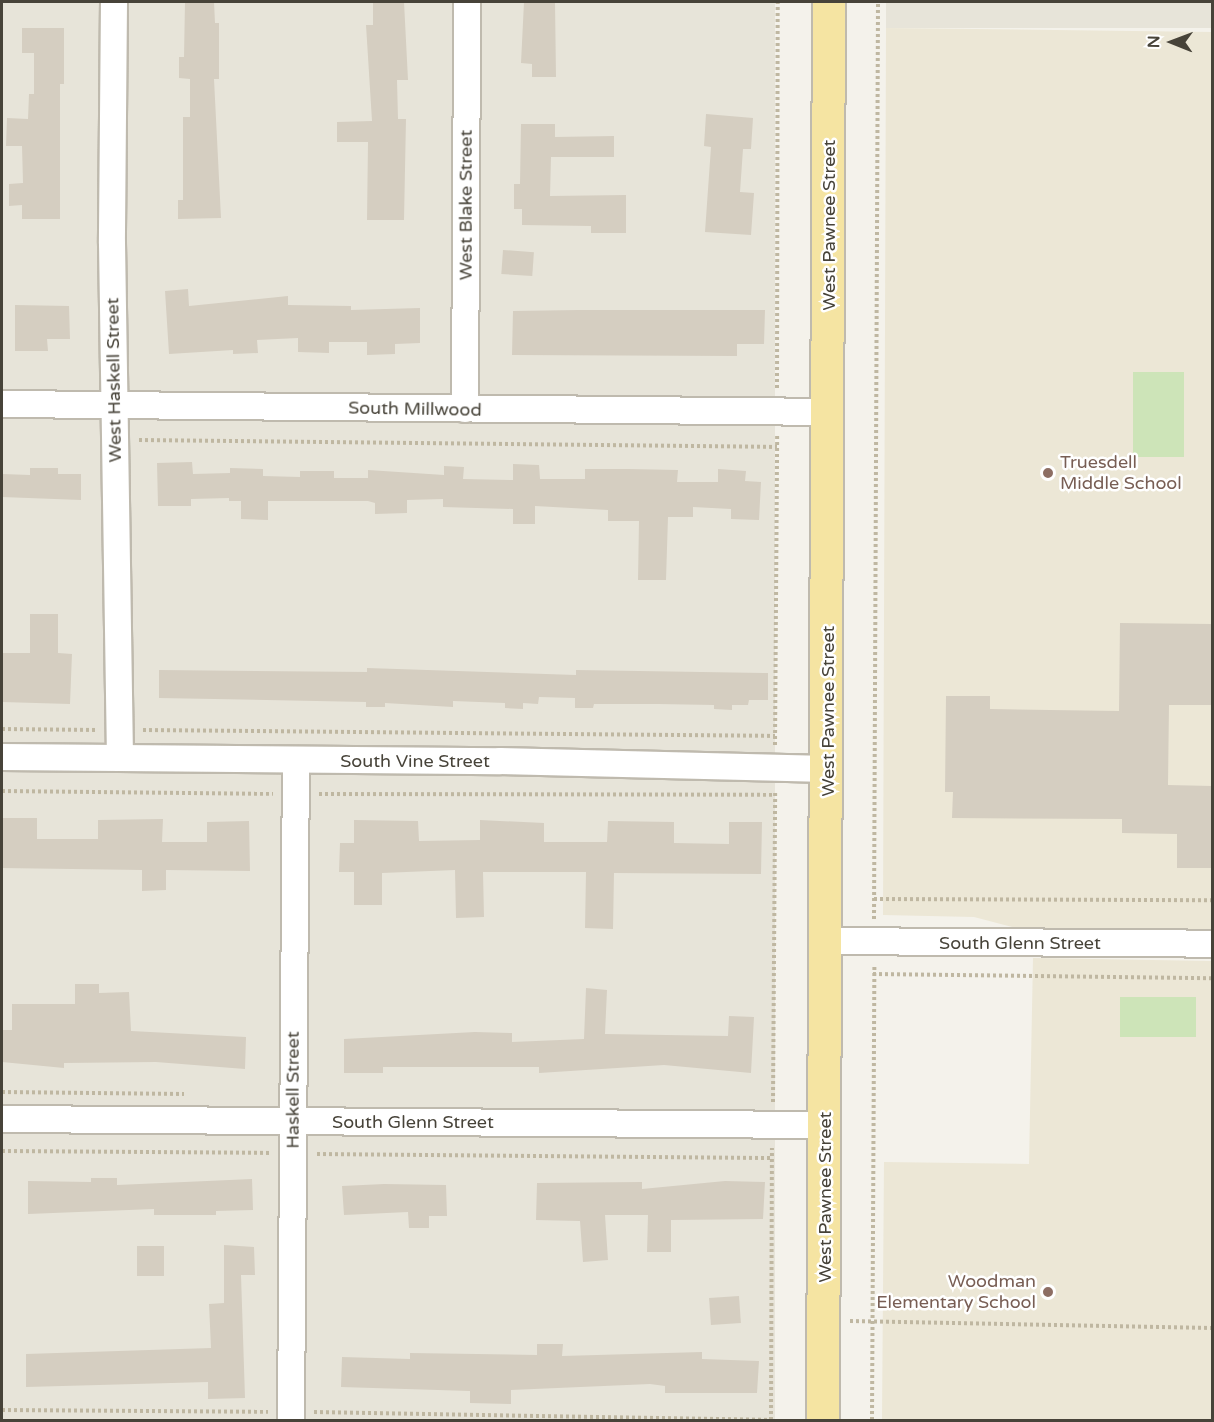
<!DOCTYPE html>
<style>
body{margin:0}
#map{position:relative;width:1214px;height:1422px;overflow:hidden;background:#f4f2eb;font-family:"Varela Round",sans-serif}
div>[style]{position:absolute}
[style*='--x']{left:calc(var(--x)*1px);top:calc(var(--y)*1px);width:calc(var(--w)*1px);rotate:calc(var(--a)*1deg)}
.residential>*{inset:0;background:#e7e4d9;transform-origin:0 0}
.education>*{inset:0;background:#ece7d6}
.green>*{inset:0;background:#cde4b8;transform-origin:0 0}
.building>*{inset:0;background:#d5cec1;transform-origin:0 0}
.path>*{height:4px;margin-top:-2px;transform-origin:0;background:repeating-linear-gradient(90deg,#bfb7a1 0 3px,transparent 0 6px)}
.roads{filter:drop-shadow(2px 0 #bfbaae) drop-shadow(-2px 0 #bfbaae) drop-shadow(0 2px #bfbaae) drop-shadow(0 -2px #bfbaae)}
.minor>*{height:26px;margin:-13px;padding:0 13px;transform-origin:13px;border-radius:13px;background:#fff}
.major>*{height:32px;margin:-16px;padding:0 16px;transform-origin:16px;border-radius:16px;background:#f5e4a2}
.dots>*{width:16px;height:16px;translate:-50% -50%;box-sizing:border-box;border:3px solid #fff;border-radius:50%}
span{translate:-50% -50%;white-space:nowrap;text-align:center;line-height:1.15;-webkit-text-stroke:5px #fff;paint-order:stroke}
.street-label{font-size:18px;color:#474339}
.education-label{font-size:18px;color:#785e54}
.left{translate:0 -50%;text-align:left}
.right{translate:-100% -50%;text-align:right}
.frame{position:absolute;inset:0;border:3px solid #474339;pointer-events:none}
.north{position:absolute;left:1142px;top:12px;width:60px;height:60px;-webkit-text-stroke:4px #fff;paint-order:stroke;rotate:271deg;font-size:16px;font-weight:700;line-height:24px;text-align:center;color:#474339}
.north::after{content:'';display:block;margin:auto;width:21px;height:27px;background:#474339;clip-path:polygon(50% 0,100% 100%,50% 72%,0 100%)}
</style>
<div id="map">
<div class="residential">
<div style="left:2px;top:2px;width:773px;height:1418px"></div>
<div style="left:886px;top:2px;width:326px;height:26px"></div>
</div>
<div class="education">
<div style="clip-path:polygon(886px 28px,1212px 32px,1212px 933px,1027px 931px,974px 917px,883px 915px)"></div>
<div style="clip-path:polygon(1033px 958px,1212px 961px,1212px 1420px,882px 1420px,884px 1162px,1029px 1164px)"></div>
</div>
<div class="green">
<div style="left:1133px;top:372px;width:51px;height:85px"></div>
<div style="left:1196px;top:997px;width:40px;height:76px;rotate:90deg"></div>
</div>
<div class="building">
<div style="clip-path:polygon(185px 2px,214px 2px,215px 23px,219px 23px,219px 79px,214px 79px,221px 218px,178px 219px,178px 200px,183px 200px,183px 117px,190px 117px,190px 79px,179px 78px,179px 57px,184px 57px)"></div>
<div style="clip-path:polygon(373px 2px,404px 2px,408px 80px,397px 80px,398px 119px,406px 119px,404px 220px,367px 220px,368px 142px,337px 142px,337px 122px,372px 121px,366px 25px,373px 25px)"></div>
<div style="clip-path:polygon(524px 2px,555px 2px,556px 77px,532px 77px,532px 64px,521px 63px)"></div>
<div style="clip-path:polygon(22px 28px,64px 28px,64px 84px,60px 84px,60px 219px,22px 219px,22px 205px,9px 206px,9px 184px,23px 183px,22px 146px,6px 146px,7px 118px,28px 119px,29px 94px,34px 94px,34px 53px,22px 53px)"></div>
<div style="clip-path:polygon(706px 114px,753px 118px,751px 149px,743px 149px,740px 192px,754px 193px,751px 235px,705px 232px,711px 147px,704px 146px)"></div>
<div style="clip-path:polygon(521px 124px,555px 124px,555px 137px,614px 136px,614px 157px,551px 157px,550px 196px,626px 195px,626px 233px,591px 233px,591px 226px,522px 225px,522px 209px,514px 209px,514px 184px,520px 184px)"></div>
<div style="left:503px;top:250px;width:31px;height:24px;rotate:4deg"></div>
<div style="clip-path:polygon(188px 289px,189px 306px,288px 296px,288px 305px,351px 306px,351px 310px,420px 308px,420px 343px,395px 344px,395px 354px,367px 355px,367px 342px,329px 342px,329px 353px,298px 352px,298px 338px,257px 340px,258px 353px,233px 354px,233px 350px,169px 354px,165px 291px)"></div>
<div style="clip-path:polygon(15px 305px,69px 306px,70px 339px,47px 339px,48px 351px,15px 351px)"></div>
<div style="clip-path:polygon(578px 310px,765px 310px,764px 344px,737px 344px,737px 356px,512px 355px,513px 311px)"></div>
<div style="clip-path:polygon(192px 462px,193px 474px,230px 473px,230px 468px,263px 469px,263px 476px,300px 477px,300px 471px,334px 471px,334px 478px,368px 478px,368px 470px,444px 475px,444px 466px,464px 467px,463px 479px,513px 480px,513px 464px,539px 465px,540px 479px,585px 479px,585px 469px,628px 469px,678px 470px,677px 482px,718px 482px,718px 469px,746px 471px,745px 481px,761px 482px,759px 520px,731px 519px,731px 509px,693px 507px,693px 517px,668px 517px,666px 580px,638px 580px,639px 521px,608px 521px,608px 510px,535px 506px,535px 524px,513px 524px,513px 509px,443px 507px,443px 499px,407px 500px,407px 513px,375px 514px,375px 503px,368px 501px,268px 501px,268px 520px,241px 519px,241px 501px,229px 501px,229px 498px,191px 499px,191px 506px,158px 506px,157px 463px)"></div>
<div style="clip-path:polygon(30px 468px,58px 468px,58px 474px,81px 474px,81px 500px,2px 497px,2px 474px,30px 475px)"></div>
<div style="clip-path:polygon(30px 614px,58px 614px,58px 653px,72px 654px,70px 704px,2px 702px,2px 653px,30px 653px)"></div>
<div style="clip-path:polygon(1120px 623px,1212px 624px,1212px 705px,1169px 705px,1168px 785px,1212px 786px,1212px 868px,1177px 868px,1177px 834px,1122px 833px,1122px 819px,952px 818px,953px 792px,945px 792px,946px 696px,990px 696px,990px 709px,1119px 711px)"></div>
<div style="clip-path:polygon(367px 668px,576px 675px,576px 670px,768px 673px,768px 700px,749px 700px,748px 705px,732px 705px,732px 710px,714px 709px,714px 705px,658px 704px,594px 704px,593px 708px,575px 708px,575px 698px,539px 697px,538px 704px,523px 703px,523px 709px,505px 708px,505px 703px,453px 701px,453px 707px,385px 703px,385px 707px,366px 707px,366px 702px,159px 698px,159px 670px,367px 672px)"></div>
<div style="clip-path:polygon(2px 818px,37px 818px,37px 839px,98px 839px,98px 820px,163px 819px,162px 842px,207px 842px,207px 822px,249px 821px,250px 871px,166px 870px,166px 890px,142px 891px,142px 870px,2px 868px)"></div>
<div style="clip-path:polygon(354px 820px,418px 821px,419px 841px,480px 840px,480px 820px,544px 823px,544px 842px,607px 842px,608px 821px,674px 822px,674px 843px,729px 844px,729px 822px,762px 822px,761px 874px,614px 873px,613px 929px,585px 928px,586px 872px,483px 872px,484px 917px,456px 918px,455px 870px,382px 873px,382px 905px,354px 905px,354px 872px,339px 872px,340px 843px,354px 843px)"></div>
<div style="clip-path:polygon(75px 984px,99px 984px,99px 993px,129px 992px,131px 1031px,246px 1037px,245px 1069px,156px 1062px,64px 1063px,64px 1068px,2px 1062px,2px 1030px,12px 1030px,12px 1004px,75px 1004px)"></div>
<div style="clip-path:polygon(586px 988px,607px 990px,605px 1034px,728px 1036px,729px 1016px,754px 1017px,751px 1073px,664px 1065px,539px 1073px,539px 1067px,383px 1067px,383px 1073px,344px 1073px,344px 1039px,475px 1032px,512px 1033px,512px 1042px,584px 1039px)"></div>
<div style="clip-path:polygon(91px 1178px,117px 1178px,117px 1185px,252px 1179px,253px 1210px,216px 1211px,216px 1215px,154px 1215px,154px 1209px,28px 1214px,28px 1181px,91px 1182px)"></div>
<div style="clip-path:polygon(725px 1181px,765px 1182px,763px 1219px,671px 1220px,671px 1252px,647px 1252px,648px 1215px,605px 1215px,608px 1260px,583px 1262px,580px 1221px,536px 1220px,537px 1183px,642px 1182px,642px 1189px)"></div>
<div style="clip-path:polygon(384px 1184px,446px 1185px,447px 1216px,429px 1216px,429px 1228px,409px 1228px,408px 1212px,344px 1215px,342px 1186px)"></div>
<div style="clip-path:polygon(224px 1245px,254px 1247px,255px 1275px,241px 1275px,245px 1398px,208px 1399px,208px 1382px,26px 1387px,26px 1354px,211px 1348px,209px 1304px,224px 1303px)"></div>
<div style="left:137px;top:1246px;width:27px;height:30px"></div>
<div style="left:739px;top:1296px;width:27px;height:30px;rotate:86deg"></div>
<div style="clip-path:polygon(537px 1344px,563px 1344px,562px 1356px,702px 1352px,702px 1359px,759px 1361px,757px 1393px,665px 1393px,665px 1386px,650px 1384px,511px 1390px,511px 1404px,470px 1403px,470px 1391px,341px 1387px,342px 1357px,410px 1359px,410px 1353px,537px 1355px)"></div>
</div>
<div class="path">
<div style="--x:777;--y:388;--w:386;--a:-89.9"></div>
<div style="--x:139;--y:440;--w:638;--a:0.63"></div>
<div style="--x:2;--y:729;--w:95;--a:0.6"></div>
<div style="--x:143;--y:730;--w:632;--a:0.54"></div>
<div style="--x:775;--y:745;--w:311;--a:-89.6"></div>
<div style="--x:2;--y:791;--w:271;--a:0.6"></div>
<div style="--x:319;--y:794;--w:455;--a:0.1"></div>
<div style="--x:874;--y:899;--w:338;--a:0.2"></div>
<div style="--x:874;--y:919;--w:917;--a:-89.75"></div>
<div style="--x:873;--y:974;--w:339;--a:0.7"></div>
<div style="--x:2;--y:1092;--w:182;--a:0.6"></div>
<div style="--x:773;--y:1102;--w:311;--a:-89.6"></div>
<div style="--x:2;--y:1151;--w:269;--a:0.4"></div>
<div style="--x:317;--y:1154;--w:455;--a:0.5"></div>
<div style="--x:850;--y:1321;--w:362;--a:1.1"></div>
<div style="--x:2;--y:1410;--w:266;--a:0.4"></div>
<div style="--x:314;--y:1412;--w:457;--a:1"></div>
<div style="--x:771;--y:1420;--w:272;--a:-89.8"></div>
<div style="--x:872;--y:1420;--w:455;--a:-89.7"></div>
</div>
<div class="roads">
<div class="minor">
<div style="--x:114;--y:2;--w:241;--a:90.5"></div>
<div style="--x:112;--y:243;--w:515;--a:89.11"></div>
<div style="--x:2;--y:404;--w:827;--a:0.55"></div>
<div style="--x:465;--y:409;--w:407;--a:-89.7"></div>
<div style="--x:2;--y:757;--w:498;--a:0.5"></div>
<div style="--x:500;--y:761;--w:328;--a:1.4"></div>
<div style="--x:827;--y:941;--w:385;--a:0.4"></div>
<div style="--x:2;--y:1119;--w:823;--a:0.42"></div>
<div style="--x:291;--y:1420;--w:660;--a:-89.57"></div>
</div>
<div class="major">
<div style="--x:823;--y:1420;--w:1418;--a:-89.76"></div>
</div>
</div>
<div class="dots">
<div style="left:1048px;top:473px;background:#8d6e63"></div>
<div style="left:1048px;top:1292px;background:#8d6e63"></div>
</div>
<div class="street-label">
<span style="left:466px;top:205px;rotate:-90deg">West Blake Street</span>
<span style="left:829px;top:225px;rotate:-90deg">West Pawnee Street</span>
<span style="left:114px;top:380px;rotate:-91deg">West Haskell Street</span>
<span style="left:415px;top:409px;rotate:1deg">South Millwood</span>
<span style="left:828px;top:711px;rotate:-90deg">West Pawnee Street</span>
<span style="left:415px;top:761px">South Vine Street</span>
<span style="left:1020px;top:943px">South Glenn Street</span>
<span style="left:293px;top:1090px;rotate:-90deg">Haskell Street</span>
<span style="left:413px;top:1122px">South Glenn Street</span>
<span style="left:825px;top:1197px;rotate:-90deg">West Pawnee Street</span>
</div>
<div class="education-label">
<span class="left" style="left:1060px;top:473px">Truesdell<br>Middle School</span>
<span class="right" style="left:1036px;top:1292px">Woodman<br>Elementary School</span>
</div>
<div class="frame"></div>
<div class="north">N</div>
</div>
